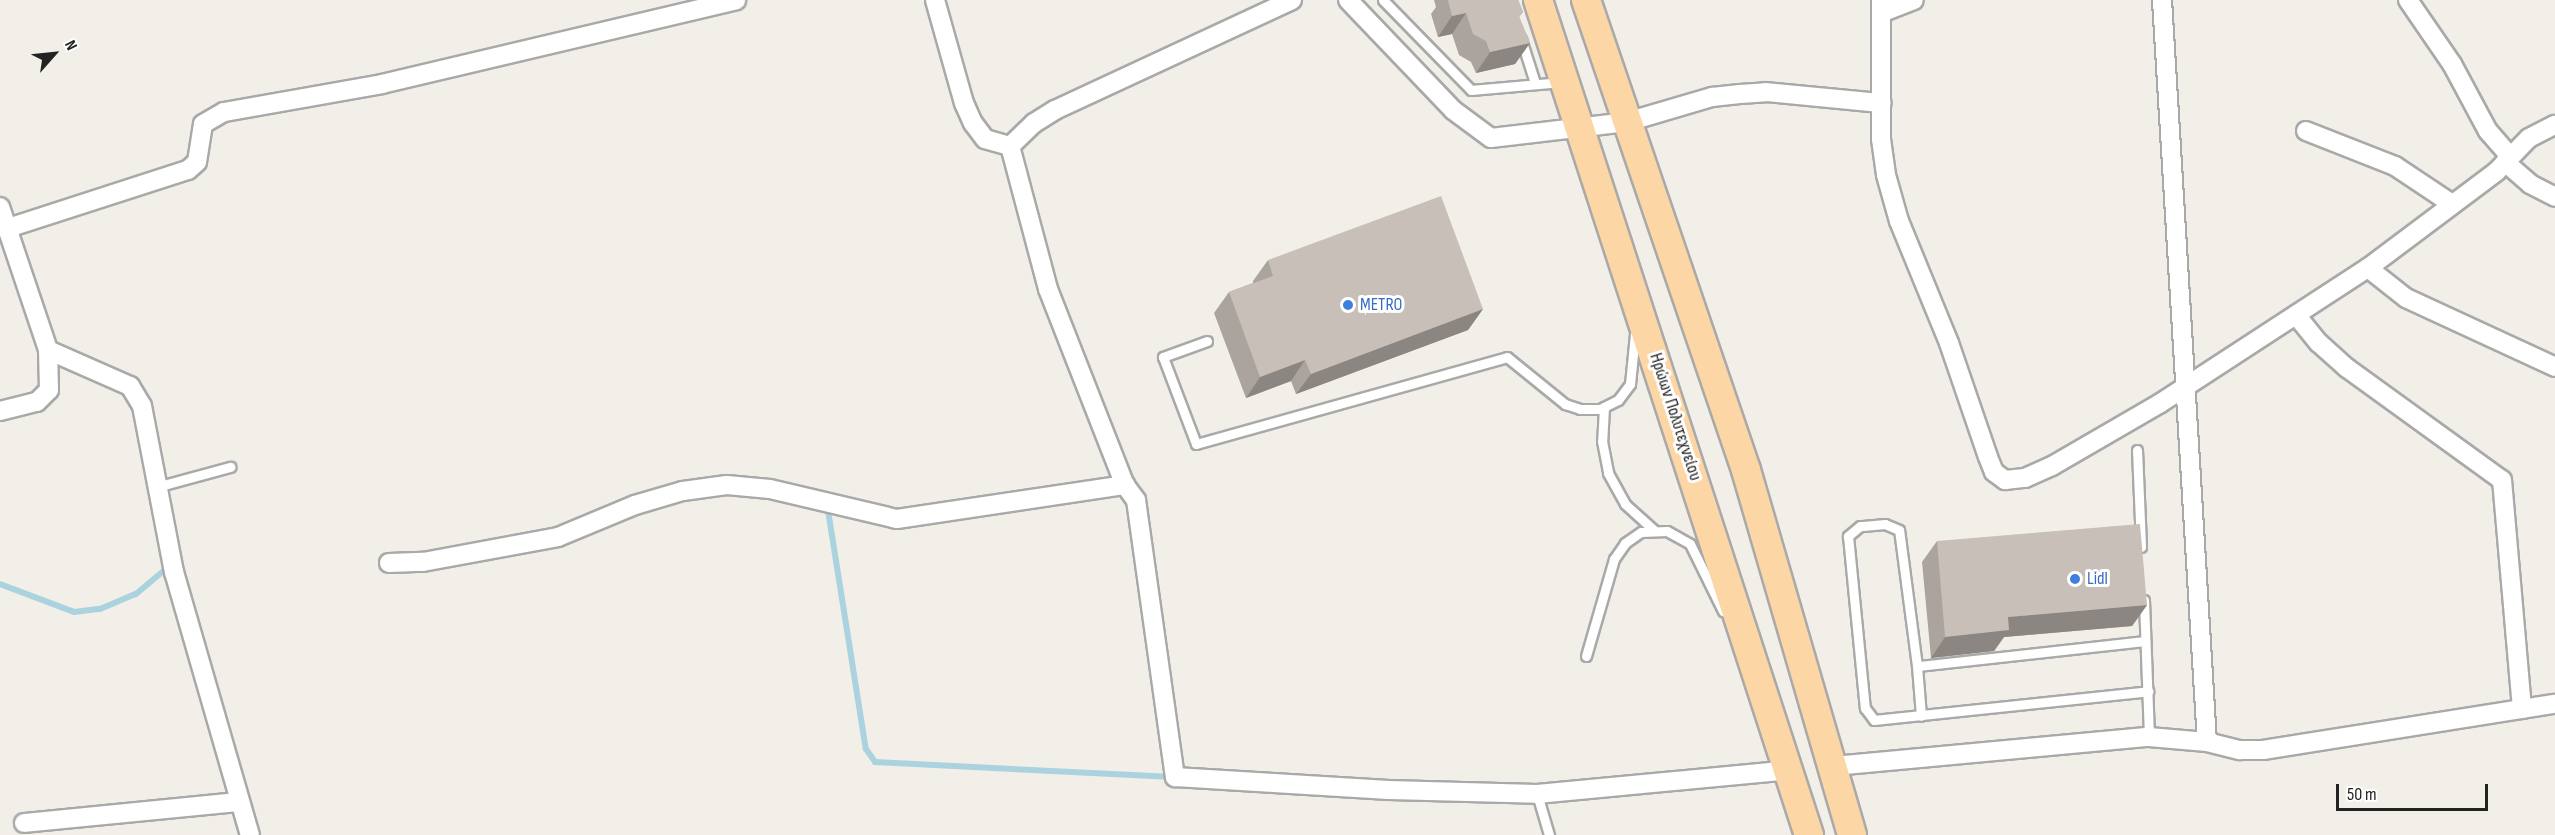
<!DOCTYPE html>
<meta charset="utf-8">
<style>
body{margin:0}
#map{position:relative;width:2555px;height:835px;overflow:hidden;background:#f2efe9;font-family:"Sofia Sans Condensed",sans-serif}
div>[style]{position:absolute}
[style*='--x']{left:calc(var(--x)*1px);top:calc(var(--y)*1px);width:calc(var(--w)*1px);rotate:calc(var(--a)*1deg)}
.stream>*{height:6px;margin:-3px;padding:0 3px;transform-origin:3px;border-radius:3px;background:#aad3df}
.roads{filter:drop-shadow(2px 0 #a9a9a9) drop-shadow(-2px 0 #a9a9a9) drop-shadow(0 2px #a9a9a9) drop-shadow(0 -2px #a9a9a9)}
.service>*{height:9px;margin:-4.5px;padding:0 4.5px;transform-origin:4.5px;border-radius:4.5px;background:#fff}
.minor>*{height:18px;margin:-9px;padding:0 9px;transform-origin:9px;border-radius:9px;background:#fff}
.primary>*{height:28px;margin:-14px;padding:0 14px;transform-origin:14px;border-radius:14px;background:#fcd6a4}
.wall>*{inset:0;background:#aba49e}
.shaded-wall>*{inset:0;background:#8b8681}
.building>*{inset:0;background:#c7bfb8}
.dots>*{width:16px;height:16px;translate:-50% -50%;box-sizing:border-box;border:3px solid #fff;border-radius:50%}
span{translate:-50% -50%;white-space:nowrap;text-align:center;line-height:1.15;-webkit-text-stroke:6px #fff;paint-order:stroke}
.shop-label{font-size:18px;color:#366cbe}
.left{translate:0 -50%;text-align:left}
.street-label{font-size:18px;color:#222}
.north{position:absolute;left:24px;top:24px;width:60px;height:60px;-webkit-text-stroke:4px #fff;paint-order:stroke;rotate:63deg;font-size:16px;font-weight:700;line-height:24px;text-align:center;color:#222}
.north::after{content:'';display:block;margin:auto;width:21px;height:27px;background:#222;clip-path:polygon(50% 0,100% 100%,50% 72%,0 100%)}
.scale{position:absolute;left:2336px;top:784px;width:152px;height:27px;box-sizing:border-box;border:3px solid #222;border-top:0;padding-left:8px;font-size:18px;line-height:21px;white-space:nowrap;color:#222;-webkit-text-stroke:4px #fff;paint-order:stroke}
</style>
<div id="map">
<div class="stream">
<div style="--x:827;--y:504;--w:248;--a:81"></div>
<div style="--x:866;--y:749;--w:16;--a:55"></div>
<div style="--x:875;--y:762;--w:298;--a:2.9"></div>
<div style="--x:0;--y:584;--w:79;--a:20.7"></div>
<div style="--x:74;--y:612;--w:26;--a:-7"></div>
<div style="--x:100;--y:609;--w:39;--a:-23"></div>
<div style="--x:136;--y:594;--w:38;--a:-40"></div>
</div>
<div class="roads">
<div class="service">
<div style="--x:1383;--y:0;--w:126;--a:45.6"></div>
<div style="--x:1471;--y:90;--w:91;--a:-5"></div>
<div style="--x:1521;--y:39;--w:46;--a:72.3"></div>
<div style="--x:1207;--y:341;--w:47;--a:160"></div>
<div style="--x:1163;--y:357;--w:93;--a:69.2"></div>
<div style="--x:1196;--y:444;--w:323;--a:-15.6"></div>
<div style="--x:1507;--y:357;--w:75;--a:39"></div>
<div style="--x:1565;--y:404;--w:16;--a:18"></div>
<div style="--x:1580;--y:409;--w:20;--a:0"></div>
<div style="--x:1600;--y:409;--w:20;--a:-27"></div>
<div style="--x:1618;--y:400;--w:20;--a:-53"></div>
<div style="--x:1630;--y:384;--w:50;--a:-84.3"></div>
<div style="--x:1604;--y:407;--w:34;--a:93"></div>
<div style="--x:1602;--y:441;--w:33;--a:79"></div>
<div style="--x:1608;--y:473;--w:35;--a:61"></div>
<div style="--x:1625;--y:504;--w:39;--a:42"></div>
<div style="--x:2137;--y:450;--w:97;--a:87.6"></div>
<div style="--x:160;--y:486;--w:73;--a:-15.2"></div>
<div style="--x:2144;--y:600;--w:137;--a:87.9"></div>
<div style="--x:2145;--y:641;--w:229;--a:173.7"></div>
<div style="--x:1917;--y:666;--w:137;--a:-97.5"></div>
<div style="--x:1899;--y:530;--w:15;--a:-157"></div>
<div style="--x:1885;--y:524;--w:25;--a:175"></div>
<div style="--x:1860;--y:526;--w:16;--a:140"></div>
<div style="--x:1848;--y:536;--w:173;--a:84.4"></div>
<div style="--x:1865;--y:708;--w:15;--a:53"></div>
<div style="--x:1874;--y:720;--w:276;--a:-6"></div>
<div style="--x:1586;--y:656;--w:101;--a:-73.9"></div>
<div style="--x:1614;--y:559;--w:19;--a:-55"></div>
<div style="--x:1625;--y:543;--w:19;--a:-35"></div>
<div style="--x:1641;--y:532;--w:26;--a:-2"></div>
<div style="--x:1667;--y:531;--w:26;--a:29"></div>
<div style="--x:1690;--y:544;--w:75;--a:63.8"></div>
<div style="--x:1917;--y:666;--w:50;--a:85.4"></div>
<div style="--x:1537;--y:794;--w:43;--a:73.7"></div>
</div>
<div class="minor">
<div style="--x:935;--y:0;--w:107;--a:74.3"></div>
<div style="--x:964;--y:103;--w:22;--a:66"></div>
<div style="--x:973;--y:123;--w:20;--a:53"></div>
<div style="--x:985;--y:139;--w:26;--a:16"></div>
<div style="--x:1292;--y:0;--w:261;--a:155.1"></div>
<div style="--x:1055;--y:110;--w:25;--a:148"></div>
<div style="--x:1034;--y:123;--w:33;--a:136"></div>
<div style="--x:1010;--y:146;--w:148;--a:75.1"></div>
<div style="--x:1048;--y:289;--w:211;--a:68.6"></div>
<div style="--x:1125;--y:485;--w:19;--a:54"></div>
<div style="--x:1136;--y:500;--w:280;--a:82"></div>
<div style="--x:1175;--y:777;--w:214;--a:3.5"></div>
<div style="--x:1389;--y:790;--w:148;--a:1.5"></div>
<div style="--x:1537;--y:794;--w:255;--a:-5.4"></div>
<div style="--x:1348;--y:0;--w:152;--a:46.3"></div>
<div style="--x:1453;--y:110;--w:47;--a:36.4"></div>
<div style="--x:1491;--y:138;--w:137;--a:-6.7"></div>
<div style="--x:1627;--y:122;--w:89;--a:-16.4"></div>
<div style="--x:1712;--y:97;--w:28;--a:-6"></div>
<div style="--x:1740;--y:94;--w:26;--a:-4"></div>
<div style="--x:1766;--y:92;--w:116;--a:5.5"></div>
<div style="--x:1881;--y:0;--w:139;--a:90"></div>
<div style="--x:1881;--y:139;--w:36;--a:82"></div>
<div style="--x:1886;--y:175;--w:48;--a:74.2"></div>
<div style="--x:1899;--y:221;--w:132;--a:67.7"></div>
<div style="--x:1949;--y:343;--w:120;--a:71.1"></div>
<div style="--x:1988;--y:457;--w:16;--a:68"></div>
<div style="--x:1994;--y:472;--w:14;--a:36"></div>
<div style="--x:2005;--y:480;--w:20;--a:-6"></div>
<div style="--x:2025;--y:478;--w:30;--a:-24"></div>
<div style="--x:2052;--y:466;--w:124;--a:-30.1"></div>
<div style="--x:2159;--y:404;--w:249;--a:-33.1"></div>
<div style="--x:2368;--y:268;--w:160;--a:-36.9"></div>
<div style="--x:2496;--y:172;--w:47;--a:-45.9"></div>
<div style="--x:2529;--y:138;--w:29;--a:-27"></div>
<div style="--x:2162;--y:0;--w:743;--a:86.53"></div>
<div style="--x:2207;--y:742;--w:34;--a:14"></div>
<div style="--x:2240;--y:750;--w:23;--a:0"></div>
<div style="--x:2263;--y:750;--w:296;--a:-9"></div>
<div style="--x:2408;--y:0;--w:78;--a:55.5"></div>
<div style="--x:2452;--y:64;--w:76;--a:61.8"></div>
<div style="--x:2488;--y:131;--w:33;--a:49"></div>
<div style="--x:1883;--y:12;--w:33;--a:-21"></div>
<div style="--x:2306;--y:131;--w:96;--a:21.5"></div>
<div style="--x:2395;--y:166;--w:69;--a:33.7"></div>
<div style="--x:2505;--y:162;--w:33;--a:41"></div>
<div style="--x:2530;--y:184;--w:28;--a:27"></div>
<div style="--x:0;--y:207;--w:151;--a:71.4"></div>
<div style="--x:48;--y:350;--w:90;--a:23.7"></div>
<div style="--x:130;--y:386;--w:23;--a:59"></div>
<div style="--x:142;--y:406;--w:169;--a:79.1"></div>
<div style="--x:174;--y:572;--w:274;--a:73.9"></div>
<div style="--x:8;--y:228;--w:189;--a:-17.9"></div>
<div style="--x:188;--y:170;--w:12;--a:-42"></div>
<div style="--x:197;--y:162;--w:38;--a:-81"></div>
<div style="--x:203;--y:124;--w:24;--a:-30"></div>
<div style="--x:224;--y:112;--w:160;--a:-10"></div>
<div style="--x:382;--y:84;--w:364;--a:-13.3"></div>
<div style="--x:2368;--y:268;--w:48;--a:38.3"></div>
<div style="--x:2406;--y:298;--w:164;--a:24.8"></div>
<div style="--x:2296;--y:315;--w:36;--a:51"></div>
<div style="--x:2319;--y:343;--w:38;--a:42"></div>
<div style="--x:2347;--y:368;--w:191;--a:35.9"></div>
<div style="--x:2502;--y:480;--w:230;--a:85"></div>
<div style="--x:0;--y:411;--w:38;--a:-14"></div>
<div style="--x:37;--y:402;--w:17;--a:-45"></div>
<div style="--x:49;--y:390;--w:40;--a:-91.4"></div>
<div style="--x:389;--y:563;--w:34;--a:-2"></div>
<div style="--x:423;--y:562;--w:137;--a:-10.5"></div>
<div style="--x:558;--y:537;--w:83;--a:-22.6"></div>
<div style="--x:635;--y:505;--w:50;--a:-16.3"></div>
<div style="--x:683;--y:491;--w:44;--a:-7.8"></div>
<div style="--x:727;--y:485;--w:43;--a:5.3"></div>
<div style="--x:770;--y:489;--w:130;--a:13.3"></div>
<div style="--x:897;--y:519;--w:231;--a:-8.5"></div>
<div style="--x:1834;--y:766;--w:316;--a:-5.3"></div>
<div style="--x:2149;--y:737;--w:58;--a:4.9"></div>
<div style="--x:24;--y:823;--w:216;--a:-5.6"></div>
</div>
<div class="primary">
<div style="--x:1538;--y:0;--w:878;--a:72.02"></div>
<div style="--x:1586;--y:0;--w:496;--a:71.2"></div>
<div style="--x:1746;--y:470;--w:380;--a:73.8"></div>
</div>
</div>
<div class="wall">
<div style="clip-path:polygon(1434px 0,1518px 0,1523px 12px,1519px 17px,1530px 43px,1515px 64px,1476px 73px,1471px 62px,1459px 55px,1452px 34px,1438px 37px,1431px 14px,1436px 7px)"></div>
<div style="clip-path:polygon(1268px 260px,1483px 309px,1468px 330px,1296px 394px,1291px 381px,1246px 398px,1214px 313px,1229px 292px,1253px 283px,1253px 281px)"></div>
<div style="clip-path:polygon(1937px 541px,2147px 605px,2132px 626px,2004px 637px,1994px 651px,1931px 658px,1922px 562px)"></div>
</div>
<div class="shaded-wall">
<div style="clip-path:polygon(1466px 13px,1452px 34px,1438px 37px,1452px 16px)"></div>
<div style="clip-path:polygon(1530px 43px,1515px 64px,1476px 73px,1490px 52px)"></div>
<div style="clip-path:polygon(1483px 309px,1468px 330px,1296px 394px,1311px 374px)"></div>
<div style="clip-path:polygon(1305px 360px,1291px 381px,1246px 398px,1260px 377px)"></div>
<div style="clip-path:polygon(2147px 605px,2132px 626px,2004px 637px,1994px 651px,1931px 658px,1945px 637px,2008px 617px)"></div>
</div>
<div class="building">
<div style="clip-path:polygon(1448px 0,1518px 0,1523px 12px,1519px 16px,1530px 43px,1490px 52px,1486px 41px,1473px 34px,1466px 13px,1452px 16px)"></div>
<div style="clip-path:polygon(1441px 196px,1483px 309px,1311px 374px,1305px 360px,1260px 377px,1229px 292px,1273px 276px,1268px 260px)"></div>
<div style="clip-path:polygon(2140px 524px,2147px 605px,2008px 617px,2009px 630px,1945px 637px,1937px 541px)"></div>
</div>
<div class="dots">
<div style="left:1348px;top:305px;background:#3f7fe0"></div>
<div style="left:2075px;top:579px;background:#3f7fe0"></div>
</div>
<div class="shop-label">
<span class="left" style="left:1360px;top:305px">METRO</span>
<span class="left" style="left:2087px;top:579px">Lidl</span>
</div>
<div class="street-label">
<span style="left:1675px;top:417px;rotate:72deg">Ηρώων Πολυτεχνείου</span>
</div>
<div class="north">N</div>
<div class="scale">50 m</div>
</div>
